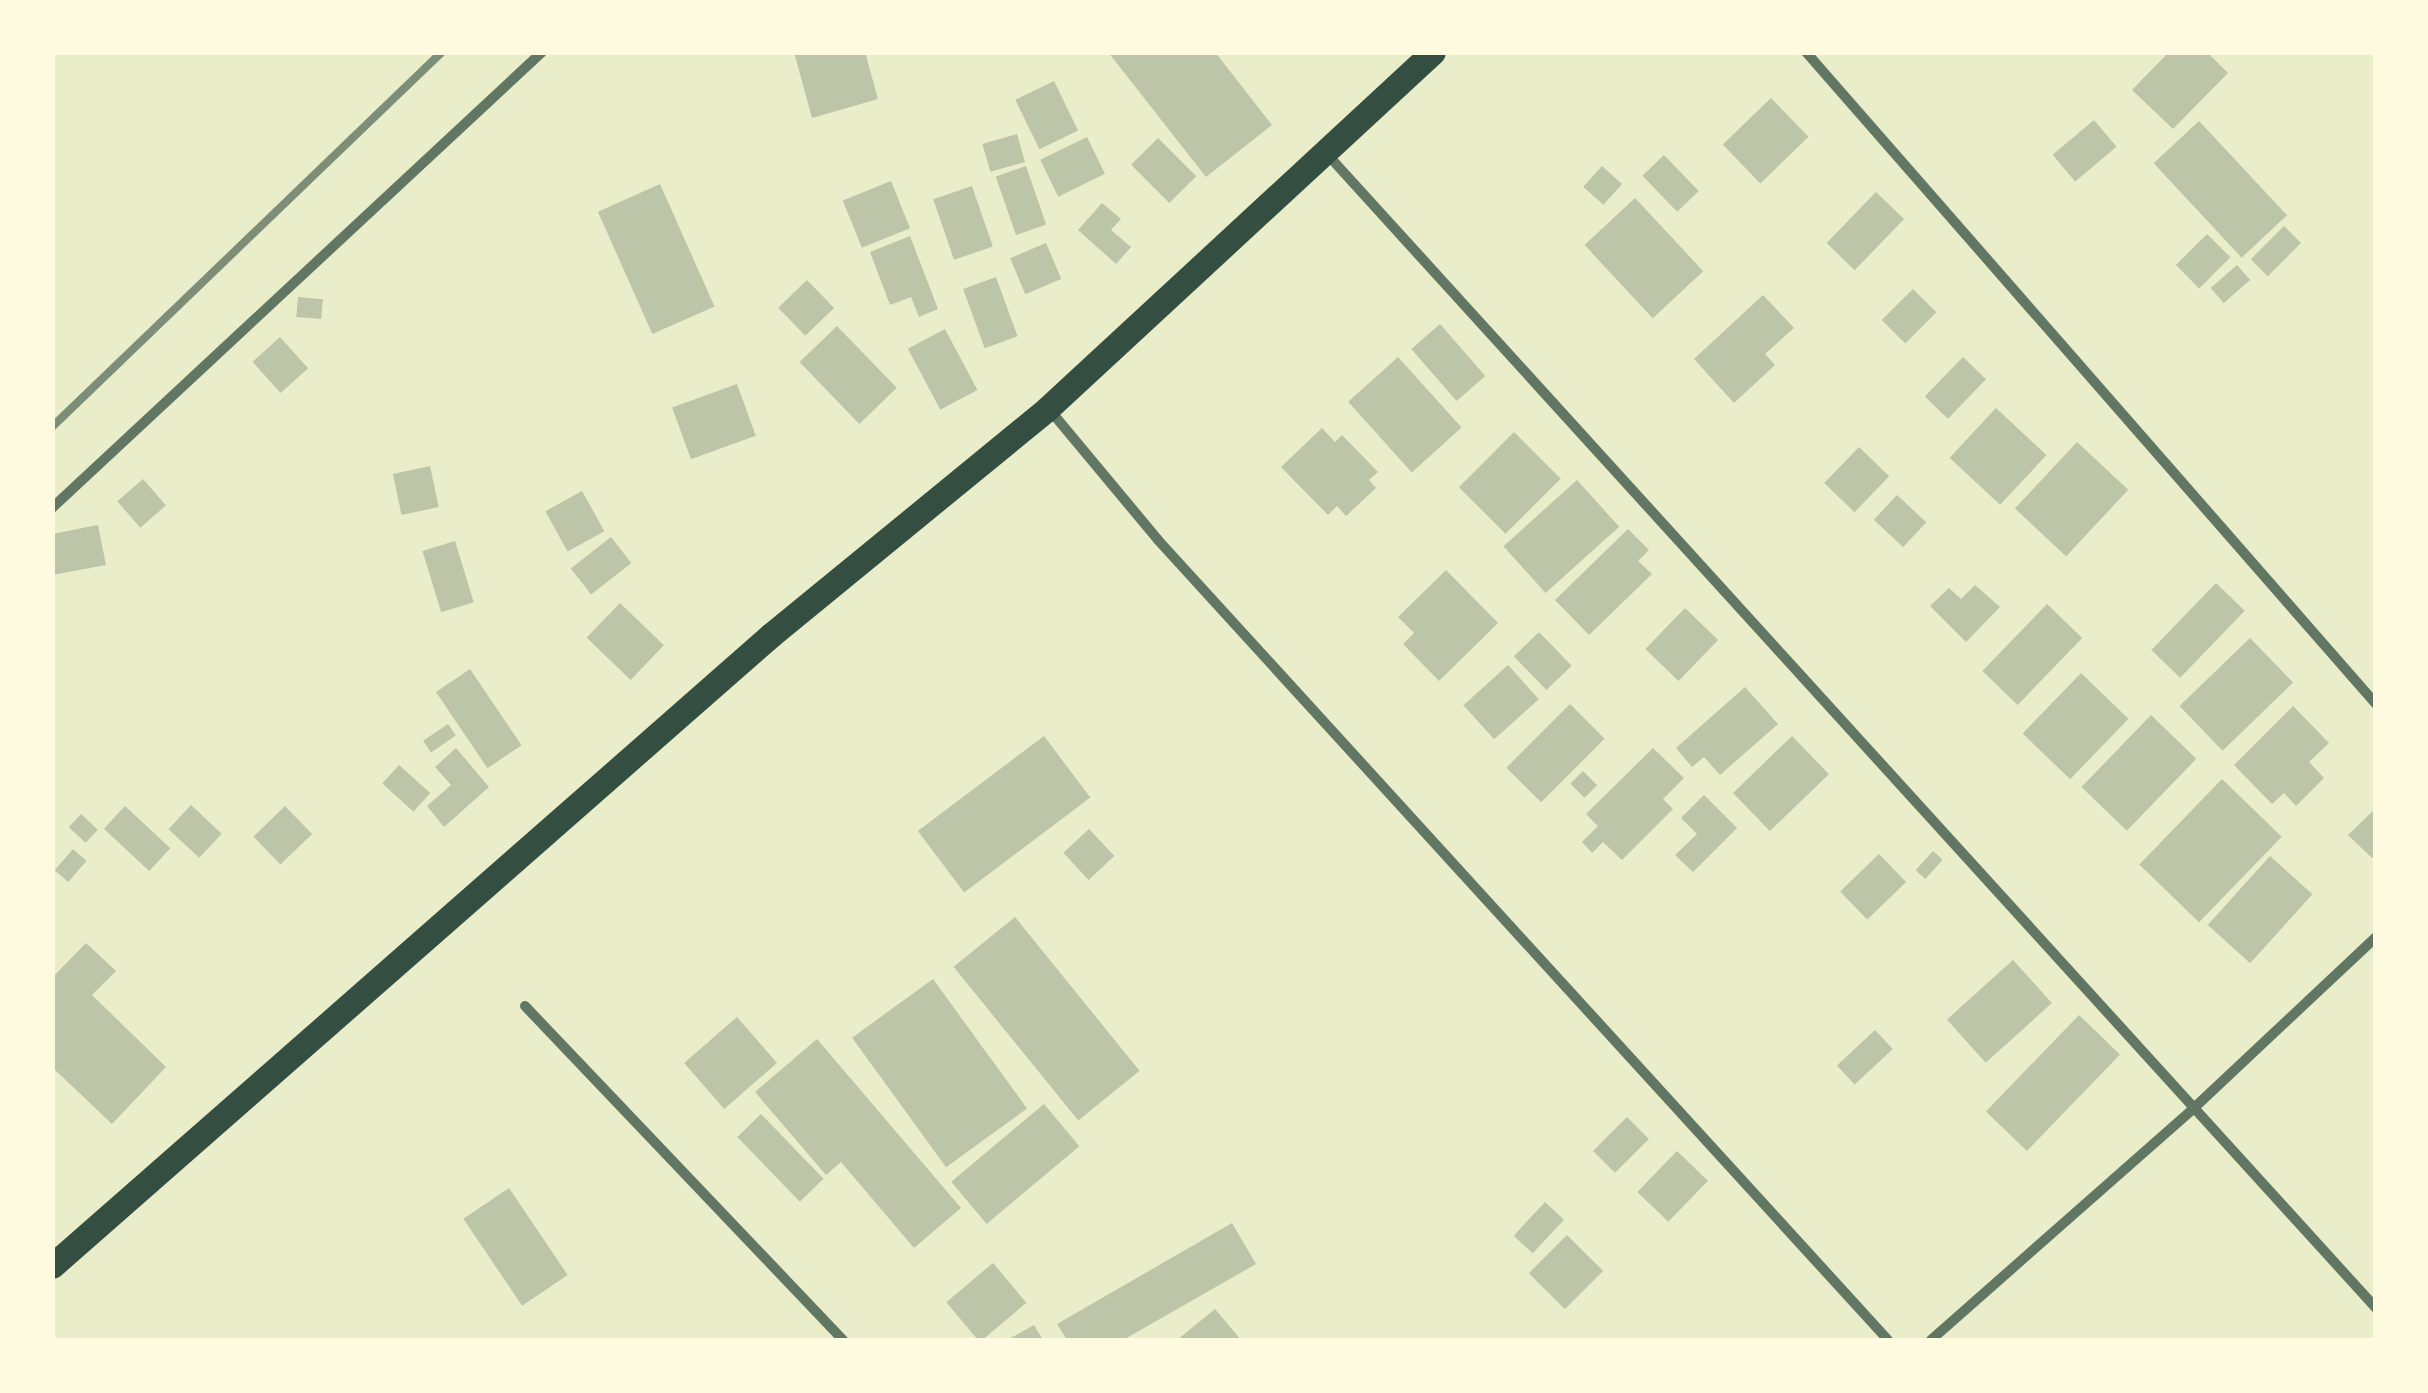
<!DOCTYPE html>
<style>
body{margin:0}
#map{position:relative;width:2428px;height:1393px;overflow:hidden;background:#e9edc9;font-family:"Zilla Slab",serif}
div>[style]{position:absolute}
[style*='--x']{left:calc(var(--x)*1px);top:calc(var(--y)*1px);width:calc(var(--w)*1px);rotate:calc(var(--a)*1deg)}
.building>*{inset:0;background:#bcc5a7;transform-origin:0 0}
.minor>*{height:10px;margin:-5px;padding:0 5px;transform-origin:5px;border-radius:5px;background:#617663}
.primary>*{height:25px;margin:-12.5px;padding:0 12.5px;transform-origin:12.5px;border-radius:12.5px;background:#344e41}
.rail>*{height:8px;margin:-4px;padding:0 4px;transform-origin:4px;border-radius:4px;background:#7c8e77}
span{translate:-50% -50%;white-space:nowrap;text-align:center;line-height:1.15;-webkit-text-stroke:9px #fefae0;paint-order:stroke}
.frame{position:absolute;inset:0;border:55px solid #fefae0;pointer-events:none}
</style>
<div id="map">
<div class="building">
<div style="clip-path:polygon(794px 52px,865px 52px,878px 99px,812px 118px)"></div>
<div style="clip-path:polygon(1108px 52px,1215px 52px,1272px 125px,1206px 177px)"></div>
<div style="clip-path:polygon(2169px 52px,2207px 52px,2228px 73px,2173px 129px,2132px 90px)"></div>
<div style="left:1054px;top:81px;width:55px;height:43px;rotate:64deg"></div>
<div style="left:1771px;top:98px;width:54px;height:67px;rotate:46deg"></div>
<div style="left:2094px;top:120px;width:35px;height:54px;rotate:50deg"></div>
<div style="left:2199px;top:121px;width:129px;height:62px;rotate:47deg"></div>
<div style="left:1017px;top:134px;width:29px;height:36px;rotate:74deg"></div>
<div style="left:1087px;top:137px;width:41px;height:52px;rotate:64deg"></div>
<div style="left:1158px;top:138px;width:54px;height:38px;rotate:45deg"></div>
<div style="left:1664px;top:155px;width:50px;height:30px;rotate:46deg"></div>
<div style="left:1026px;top:166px;width:62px;height:32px;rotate:71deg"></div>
<div style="left:1602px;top:166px;width:27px;height:28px;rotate:42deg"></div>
<div style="left:891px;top:181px;width:51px;height:52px;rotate:68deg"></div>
<div style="left:660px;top:184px;width:134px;height:68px;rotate:66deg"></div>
<div style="left:972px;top:186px;width:64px;height:41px;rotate:71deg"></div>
<div style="left:1876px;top:192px;width:39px;height:71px;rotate:44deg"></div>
<div style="left:1635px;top:198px;width:100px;height:69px;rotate:47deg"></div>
<div style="clip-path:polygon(1102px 203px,1121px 219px,1111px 230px,1131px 247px,1116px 264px,1078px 230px)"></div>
<div style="left:2284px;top:226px;width:24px;height:47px;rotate:45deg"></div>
<div style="left:2207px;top:234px;width:33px;height:44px;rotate:45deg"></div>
<div style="clip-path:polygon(910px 236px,938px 309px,919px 317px,911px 297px,890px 305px,870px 252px)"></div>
<div style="left:1046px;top:243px;width:39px;height:39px;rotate:67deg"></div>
<div style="left:2237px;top:265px;width:20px;height:35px;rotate:49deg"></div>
<div style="left:996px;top:277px;width:63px;height:35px;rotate:70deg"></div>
<div style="left:807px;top:280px;width:39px;height:40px;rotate:46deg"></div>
<div style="left:1913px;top:289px;width:33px;height:44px;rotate:45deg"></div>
<div style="clip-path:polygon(1763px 295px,1794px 328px,1765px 354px,1775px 365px,1734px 403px,1694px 359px)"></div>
<div style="left:298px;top:297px;width:25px;height:20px;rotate:5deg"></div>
<div style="left:1440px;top:324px;width:69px;height:38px;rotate:49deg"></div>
<div style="left:837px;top:326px;width:86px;height:52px;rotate:46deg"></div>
<div style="left:945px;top:329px;width:69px;height:42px;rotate:62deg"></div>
<div style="left:280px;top:337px;width:42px;height:37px;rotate:48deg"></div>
<div style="left:1398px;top:357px;width:95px;height:67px;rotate:48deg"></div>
<div style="left:1963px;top:357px;width:32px;height:55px;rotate:44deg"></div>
<div style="left:737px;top:384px;width:55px;height:69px;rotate:70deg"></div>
<div style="left:1996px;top:408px;width:69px;height:68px;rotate:43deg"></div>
<div style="clip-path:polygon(1322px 428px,1335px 442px,1342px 435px,1378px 472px,1369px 480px,1376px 488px,1346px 516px,1337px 506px,1328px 515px,1281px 467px)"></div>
<div style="left:1514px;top:432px;width:66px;height:78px;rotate:45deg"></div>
<div style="left:2077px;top:442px;width:70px;height:91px;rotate:43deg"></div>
<div style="left:1859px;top:447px;width:42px;height:50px;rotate:44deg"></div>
<div style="left:430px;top:466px;width:42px;height:38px;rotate:78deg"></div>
<div style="left:143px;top:479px;width:35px;height:34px;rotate:49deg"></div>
<div style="left:1577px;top:480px;width:63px;height:99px;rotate:48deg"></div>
<div style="left:582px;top:491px;width:46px;height:42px;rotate:61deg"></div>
<div style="left:1897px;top:495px;width:40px;height:34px;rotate:43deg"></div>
<div style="clip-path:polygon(98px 525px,106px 565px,52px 575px,52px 534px)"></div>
<div style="clip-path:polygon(1628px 529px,1649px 550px,1638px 561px,1652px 574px,1589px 635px,1555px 600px)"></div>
<div style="left:611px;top:537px;width:33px;height:51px;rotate:52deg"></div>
<div style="left:455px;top:541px;width:64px;height:34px;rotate:73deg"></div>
<div style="clip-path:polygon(1446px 570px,1498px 623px,1439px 681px,1403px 644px,1414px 633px,1398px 617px)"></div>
<div style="left:2216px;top:583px;width:40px;height:93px;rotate:44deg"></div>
<div style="clip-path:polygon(1975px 585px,2000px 607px,1966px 642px,1930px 606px,1949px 588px,1961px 599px)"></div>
<div style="left:620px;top:603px;width:61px;height:48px;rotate:44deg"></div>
<div style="left:2047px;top:604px;width:49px;height:93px;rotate:44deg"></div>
<div style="left:1685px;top:608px;width:46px;height:57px;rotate:44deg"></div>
<div style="left:1539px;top:632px;width:47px;height:35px;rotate:46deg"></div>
<div style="left:2250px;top:638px;width:62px;height:98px;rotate:46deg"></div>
<div style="left:1508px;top:665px;width:46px;height:60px;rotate:48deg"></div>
<div style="left:470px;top:669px;width:92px;height:41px;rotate:56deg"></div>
<div style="left:2081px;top:673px;width:66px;height:84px;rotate:44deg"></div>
<div style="clip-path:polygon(1745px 687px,1778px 724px,1720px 775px,1704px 757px,1692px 767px,1676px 748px)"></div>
<div style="left:1570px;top:704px;width:49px;height:90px;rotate:45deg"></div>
<div style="clip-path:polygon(2293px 706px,2329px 743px,2309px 762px,2324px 778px,2296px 806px,2284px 793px,2272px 804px,2234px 765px)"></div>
<div style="left:2151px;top:715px;width:63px;height:100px;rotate:44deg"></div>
<div style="left:448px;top:724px;width:14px;height:30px;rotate:56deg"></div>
<div style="left:1044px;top:736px;width:77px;height:158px;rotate:53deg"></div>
<div style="left:1792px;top:736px;width:53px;height:82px;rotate:46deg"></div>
<div style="clip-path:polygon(456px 748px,489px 787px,444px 827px,427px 806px,451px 785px,435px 767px)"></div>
<div style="clip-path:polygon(1653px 748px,1684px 778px,1663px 799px,1673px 809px,1622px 860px,1603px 842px,1592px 853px,1582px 842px,1598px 826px,1586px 814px)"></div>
<div style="left:399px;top:765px;width:42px;height:25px;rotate:42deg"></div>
<div style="left:1583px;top:771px;width:20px;height:18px;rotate:45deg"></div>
<div style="left:2222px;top:779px;width:83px;height:119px;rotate:44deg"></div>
<div style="clip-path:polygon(1704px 795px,1737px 828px,1693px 872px,1675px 855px,1697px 834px,1681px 818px)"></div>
<div style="left:191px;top:805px;width:42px;height:33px;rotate:43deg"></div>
<div style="left:125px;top:806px;width:62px;height:31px;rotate:43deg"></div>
<div style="left:285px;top:806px;width:39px;height:44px;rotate:46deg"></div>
<div style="clip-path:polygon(2376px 808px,2376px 855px,2372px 858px,2348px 835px)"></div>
<div style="left:81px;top:814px;width:23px;height:18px;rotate:43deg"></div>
<div style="left:1089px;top:829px;width:37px;height:35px;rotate:47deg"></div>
<div style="left:73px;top:849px;width:18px;height:28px;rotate:41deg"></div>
<div style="left:1933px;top:851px;width:13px;height:26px;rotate:42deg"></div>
<div style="left:1879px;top:854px;width:39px;height:54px;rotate:46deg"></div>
<div style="left:2270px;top:856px;width:57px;height:93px;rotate:42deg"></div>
<div style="left:1015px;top:917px;width:198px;height:79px;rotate:51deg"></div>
<div style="clip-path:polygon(86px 943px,116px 971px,92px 995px,166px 1067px,112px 1124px,52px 1067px,52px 978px)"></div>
<div style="left:2013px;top:960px;width:58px;height:89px;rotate:48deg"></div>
<div style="left:933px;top:979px;width:160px;height:100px;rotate:54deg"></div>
<div style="left:2079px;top:1015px;width:57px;height:134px;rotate:44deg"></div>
<div style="left:737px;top:1017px;width:61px;height:70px;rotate:49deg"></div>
<div style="left:1875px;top:1030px;width:26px;height:52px;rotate:47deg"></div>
<div style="clip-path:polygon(817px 1039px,961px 1208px,914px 1248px,841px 1162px,826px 1175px,755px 1092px)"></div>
<div style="left:1044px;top:1104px;width:55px;height:121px;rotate:50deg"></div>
<div style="left:761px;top:1114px;width:90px;height:33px;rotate:46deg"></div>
<div style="left:1627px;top:1117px;width:31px;height:48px;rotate:45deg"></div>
<div style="left:1677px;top:1151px;width:43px;height:57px;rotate:44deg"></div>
<div style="left:509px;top:1188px;width:105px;height:55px;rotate:56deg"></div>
<div style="left:1545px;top:1202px;width:26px;height:46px;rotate:43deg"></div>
<div style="clip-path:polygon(1232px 1223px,1256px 1264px,1123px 1340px,1067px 1340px,1057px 1324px)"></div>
<div style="left:1567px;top:1235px;width:51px;height:54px;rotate:45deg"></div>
<div style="left:993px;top:1263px;width:52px;height:61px;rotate:50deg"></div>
<div style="clip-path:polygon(1215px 1309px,1241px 1340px,1177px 1340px)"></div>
<div style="clip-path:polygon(1034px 1325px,1043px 1340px,1007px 1340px)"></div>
</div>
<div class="minor">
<div style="--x:1806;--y:52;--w:866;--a:48.84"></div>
<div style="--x:1327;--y:154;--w:1560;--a:47.73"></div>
<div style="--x:1049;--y:409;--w:170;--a:50.2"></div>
<div style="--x:1158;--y:540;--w:1083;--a:47.62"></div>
<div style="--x:52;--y:508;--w:669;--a:-42.94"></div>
<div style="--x:525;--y:1006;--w:461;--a:46.4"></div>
<div style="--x:1931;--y:1340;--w:352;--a:-41.4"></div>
<div style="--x:2195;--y:1107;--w:248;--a:-43.2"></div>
</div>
<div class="primary">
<div style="--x:52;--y:1266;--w:957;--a:-41.27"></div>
<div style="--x:771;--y:635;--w:358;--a:-39.3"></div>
<div style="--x:1048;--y:408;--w:524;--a:-42.76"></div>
</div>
<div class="rail">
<div style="--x:52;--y:427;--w:541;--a:-43.88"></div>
</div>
<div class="frame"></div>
</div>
